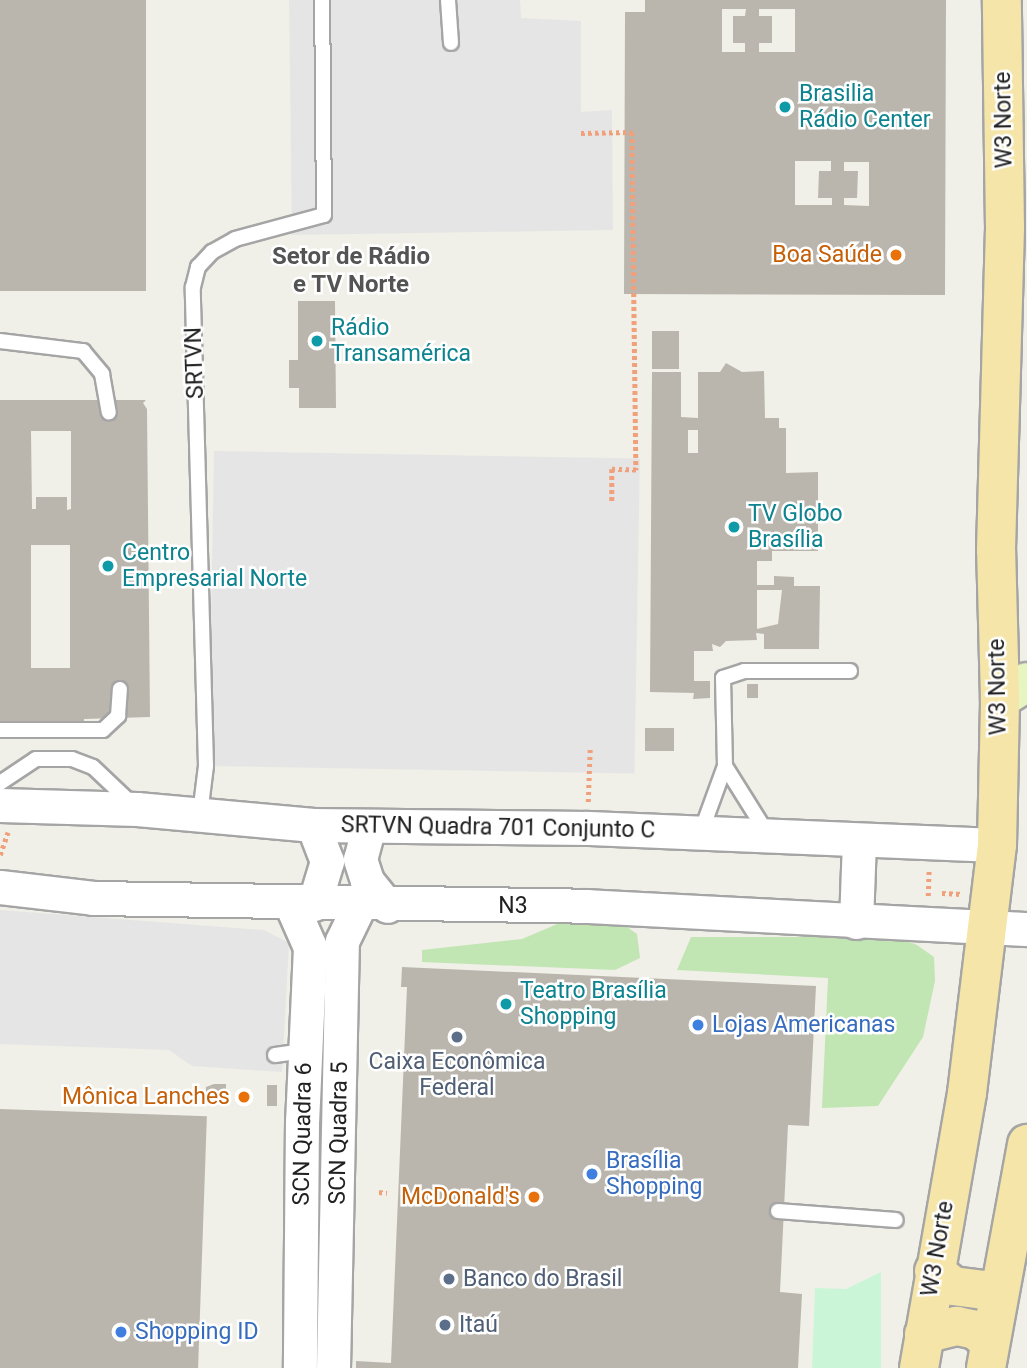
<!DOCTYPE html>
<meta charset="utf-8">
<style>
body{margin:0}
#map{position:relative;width:1027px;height:1368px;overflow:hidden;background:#f0f0e8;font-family:Roboto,sans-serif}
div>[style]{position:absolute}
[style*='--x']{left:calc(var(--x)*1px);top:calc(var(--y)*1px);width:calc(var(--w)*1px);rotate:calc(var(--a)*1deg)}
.grass>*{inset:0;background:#c1e6b3}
.park>*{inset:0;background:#caf6d7}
.parking>*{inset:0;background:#e5e5e5;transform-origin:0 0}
.building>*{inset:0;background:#bab6ae;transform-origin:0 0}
.path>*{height:4.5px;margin-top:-2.25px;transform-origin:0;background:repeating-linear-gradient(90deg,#f0a07a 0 3.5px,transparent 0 7px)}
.roads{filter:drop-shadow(2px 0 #a5a5a5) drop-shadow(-2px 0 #a5a5a5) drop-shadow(0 2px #a5a5a5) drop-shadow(0 -2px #a5a5a5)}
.service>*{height:14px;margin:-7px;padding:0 7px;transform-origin:7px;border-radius:7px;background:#fff}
.tertiary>*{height:33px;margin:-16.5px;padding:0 16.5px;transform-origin:16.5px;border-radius:16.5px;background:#fff}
.secondary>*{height:38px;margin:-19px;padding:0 19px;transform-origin:19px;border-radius:19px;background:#e7f5c1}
.primary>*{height:38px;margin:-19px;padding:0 19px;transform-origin:19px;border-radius:19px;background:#f5e5a9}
.dots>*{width:19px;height:19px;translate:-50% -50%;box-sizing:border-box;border:4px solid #fff;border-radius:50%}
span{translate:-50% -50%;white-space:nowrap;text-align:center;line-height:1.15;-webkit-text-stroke:5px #fff;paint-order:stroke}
.culture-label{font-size:23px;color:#0d838f}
.left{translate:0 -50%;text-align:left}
.street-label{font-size:23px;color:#212121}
.food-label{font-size:23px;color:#c56008}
.right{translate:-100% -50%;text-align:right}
.shop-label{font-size:23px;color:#366cbe}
.service-label{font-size:23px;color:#4e5e75}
.neighbourhood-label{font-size:24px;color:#545454;font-weight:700}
</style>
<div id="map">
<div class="grass">
<div style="clip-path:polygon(562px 922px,620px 922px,637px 934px,640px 958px,615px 970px,422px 962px,422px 950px,522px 939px)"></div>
<div style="clip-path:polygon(691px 937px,897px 937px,917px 945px,934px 957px,935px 981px,923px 1037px,878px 1106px,822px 1108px,828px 978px,677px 970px)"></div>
</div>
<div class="park">
<div style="clip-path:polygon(881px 1272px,881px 1368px,812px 1368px,815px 1288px,846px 1289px)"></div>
</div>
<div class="parking">
<div style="clip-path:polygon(289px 0,520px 0,521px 18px,581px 21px,581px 112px,612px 110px,613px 230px,292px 235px)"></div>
<div style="left:214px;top:451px;width:426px;height:315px;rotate:1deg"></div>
<div style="clip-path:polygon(0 910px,264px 930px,289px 943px,282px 1072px,192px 1066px,169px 1050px,0 1044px)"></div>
</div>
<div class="building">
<div style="left:0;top:0;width:146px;height:291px"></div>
<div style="clip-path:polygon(evenodd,645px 0,946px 0,945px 295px,624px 294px,625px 12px,645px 12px,645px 0,722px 9px,746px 9px,745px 16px,733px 16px,733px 43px,745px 43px,745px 52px,722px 52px,722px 9px,645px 0,759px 9px,795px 9px,795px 52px,759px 52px,759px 43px,772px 43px,772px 16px,759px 16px,759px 9px,645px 0,795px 161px,831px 161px,831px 171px,819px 171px,818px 198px,832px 198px,832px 205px,795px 205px,795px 161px,645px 0,844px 162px,869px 162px,869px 206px,844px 205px,844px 198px,857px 198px,858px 171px,844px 171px,844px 162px)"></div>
<div style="clip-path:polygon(298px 301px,335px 301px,336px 408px,299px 408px,299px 388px,289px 388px,289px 360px,298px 360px)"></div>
<div style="left:652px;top:331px;width:27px;height:38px"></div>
<div style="clip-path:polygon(evenodd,726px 363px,742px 372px,764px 371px,765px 418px,779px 418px,779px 428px,786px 428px,786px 473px,818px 472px,818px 551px,772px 551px,772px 561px,757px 561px,757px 585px,774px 585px,774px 576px,794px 577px,794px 586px,820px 586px,819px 649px,764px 649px,764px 634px,756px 633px,757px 640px,726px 641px,720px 647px,712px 644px,713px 651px,694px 651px,694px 681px,710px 681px,710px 698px,693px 699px,694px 693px,650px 692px,652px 372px,681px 372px,681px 417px,698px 418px,698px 372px,720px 372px,726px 363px,688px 430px,698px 430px,698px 453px,688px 453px,688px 430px,726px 363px,757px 590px,782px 590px,778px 624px,757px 629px,757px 590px)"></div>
<div style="clip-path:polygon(evenodd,0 400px,146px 400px,143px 403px,147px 409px,150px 717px,84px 719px,85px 736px,7px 737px,7px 721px,0 721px,0 400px,31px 431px,71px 431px,71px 509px,67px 510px,67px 497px,36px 497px,36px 509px,32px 509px,31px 431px,0 400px,31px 545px,70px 545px,70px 668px,31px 668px,31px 545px)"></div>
<div style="left:747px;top:684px;width:11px;height:14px"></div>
<div style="left:645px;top:728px;width:29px;height:23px"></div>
<div style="clip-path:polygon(402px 967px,816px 986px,809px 1126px,788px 1125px,780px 1292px,802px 1294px,798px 1368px,356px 1368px,356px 1361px,391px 1363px,407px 987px,401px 987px)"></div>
<div style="clip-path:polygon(214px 1084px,226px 1084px,226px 1103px,206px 1102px,206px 1087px)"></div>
<div style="left:267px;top:1085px;width:10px;height:21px"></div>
<div style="left:0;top:1109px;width:207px;height:259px;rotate:2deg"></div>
</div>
<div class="path">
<div style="--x:581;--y:133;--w:51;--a:-1.1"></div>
<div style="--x:632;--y:132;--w:338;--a:89.3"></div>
<div style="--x:636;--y:470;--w:24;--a:-178"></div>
<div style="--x:612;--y:469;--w:32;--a:90"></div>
<div style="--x:588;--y:802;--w:54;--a:-87.9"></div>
<div style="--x:0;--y:855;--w:24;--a:-71"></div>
<div style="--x:942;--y:893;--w:20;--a:3"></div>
<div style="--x:928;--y:896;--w:26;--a:-88"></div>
<div style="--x:379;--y:1192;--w:8;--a:7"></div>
</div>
<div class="roads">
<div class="service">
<div style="--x:448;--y:0;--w:43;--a:86"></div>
<div style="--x:0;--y:341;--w:84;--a:6.9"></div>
<div style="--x:83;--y:351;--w:30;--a:50"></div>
<div style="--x:102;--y:374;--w:39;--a:80"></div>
<div style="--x:0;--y:730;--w:103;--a:0"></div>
<div style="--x:103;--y:730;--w:21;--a:-43"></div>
<div style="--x:118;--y:716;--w:27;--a:-86"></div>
<div style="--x:725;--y:766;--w:79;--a:57.9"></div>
<div style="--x:0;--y:783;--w:43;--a:-33.7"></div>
<div style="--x:36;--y:759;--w:36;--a:0"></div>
<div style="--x:72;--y:759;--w:22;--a:21"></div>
<div style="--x:93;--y:767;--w:52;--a:43.5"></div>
<div style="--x:200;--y:814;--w:48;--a:-82.9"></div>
<div style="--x:206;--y:766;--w:479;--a:-91.6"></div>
<div style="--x:193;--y:287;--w:21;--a:-76"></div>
<div style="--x:198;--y:267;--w:21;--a:-47"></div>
<div style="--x:212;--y:252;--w:26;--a:-29"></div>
<div style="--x:235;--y:239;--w:92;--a:-15.1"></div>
<div style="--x:324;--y:215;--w:215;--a:-90.5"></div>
<div style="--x:701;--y:832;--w:70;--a:-70"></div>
<div style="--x:725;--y:766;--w:88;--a:-91.3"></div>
<div style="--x:723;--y:678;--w:22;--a:-18"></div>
<div style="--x:744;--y:671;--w:106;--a:0"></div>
<div style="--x:275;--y:1055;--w:29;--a:-8"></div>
<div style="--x:778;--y:1211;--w:118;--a:4.4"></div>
</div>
<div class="tertiary">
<div style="--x:0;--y:805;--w:137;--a:1.7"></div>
<div style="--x:137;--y:809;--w:177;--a:5.2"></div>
<div style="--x:313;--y:825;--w:275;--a:0.6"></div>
<div style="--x:588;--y:828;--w:409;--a:2.4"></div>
<div style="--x:313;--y:825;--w:39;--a:69"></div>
<div style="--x:327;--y:861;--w:45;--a:106.8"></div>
<div style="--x:369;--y:826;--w:34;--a:105"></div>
<div style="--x:360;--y:859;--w:23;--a:72"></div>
<div style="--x:367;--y:881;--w:32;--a:51"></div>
<div style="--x:0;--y:887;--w:94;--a:6.7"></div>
<div style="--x:93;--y:898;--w:493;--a:0.9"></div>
<div style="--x:586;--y:906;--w:442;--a:3"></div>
<div style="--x:291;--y:904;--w:47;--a:66.2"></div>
<div style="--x:310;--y:947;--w:174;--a:92.6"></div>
<div style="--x:302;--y:1121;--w:247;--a:90.5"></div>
<div style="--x:856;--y:922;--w:80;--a:-87.9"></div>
<div style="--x:333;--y:1368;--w:427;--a:-88.8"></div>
<div style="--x:342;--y:941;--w:43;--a:-64"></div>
</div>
<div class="secondary">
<div style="--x:1000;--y:699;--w:32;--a:-32"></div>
</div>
<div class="primary">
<div style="--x:934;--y:1271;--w:24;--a:38"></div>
<div style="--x:953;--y:1286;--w:46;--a:7.4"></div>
<div style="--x:924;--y:1334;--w:34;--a:-14"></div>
<div style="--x:957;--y:1326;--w:19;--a:12"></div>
<div style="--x:976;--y:1330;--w:19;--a:43"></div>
<div style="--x:919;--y:1368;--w:279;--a:-80.1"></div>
<div style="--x:967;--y:1093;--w:250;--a:-83.1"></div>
<div style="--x:997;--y:845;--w:146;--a:-88.8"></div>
<div style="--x:1000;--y:699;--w:149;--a:-91.5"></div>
<div style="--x:996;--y:550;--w:322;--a:-88.4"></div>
<div style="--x:1005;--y:228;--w:228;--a:-90.8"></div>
<div style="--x:986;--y:1368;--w:228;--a:-79.6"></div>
</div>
</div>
<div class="dots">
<div style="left:785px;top:107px;background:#0f9aa8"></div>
<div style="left:896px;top:255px;background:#e8710a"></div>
<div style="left:317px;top:341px;background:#0f9aa8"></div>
<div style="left:734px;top:527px;background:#0f9aa8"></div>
<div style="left:108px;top:566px;background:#0f9aa8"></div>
<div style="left:506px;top:1004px;background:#0f9aa8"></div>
<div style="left:698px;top:1025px;background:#3f7fe0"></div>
<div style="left:457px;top:1037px;background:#5c6f8a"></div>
<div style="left:244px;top:1097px;background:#e8710a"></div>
<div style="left:592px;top:1174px;background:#3f7fe0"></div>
<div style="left:534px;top:1197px;background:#e8710a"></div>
<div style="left:449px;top:1279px;background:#5c6f8a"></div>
<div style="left:445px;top:1325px;background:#5c6f8a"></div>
<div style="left:121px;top:1332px;background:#3f7fe0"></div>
</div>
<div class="culture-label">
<span class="left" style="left:799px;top:107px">Brasilia<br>Rádio Center</span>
<span class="left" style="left:331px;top:341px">Rádio<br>Transamérica</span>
<span class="left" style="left:748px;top:527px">TV Globo<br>Brasília</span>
<span class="left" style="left:122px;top:566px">Centro<br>Empresarial Norte</span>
<span class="left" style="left:520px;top:1004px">Teatro Brasília<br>Shopping</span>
</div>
<div class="street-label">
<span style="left:1004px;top:120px;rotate:-91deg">W3 Norte</span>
<span style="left:195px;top:363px;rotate:-92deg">SRTVN</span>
<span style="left:998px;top:687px;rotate:-91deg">W3 Norte</span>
<span style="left:498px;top:828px;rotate:1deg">SRTVN Quadra 701 Conjunto C</span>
<span style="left:513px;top:906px">N3</span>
<span style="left:339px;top:1133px;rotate:-89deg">SCN Quadra 5</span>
<span style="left:303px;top:1134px;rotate:-89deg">SCN Quadra 6</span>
<span style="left:938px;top:1249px;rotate:-80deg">W3 Norte</span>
</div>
<div class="food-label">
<span class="right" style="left:882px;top:255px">Boa Saúde</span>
<span class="right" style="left:230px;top:1097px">Mônica Lanches</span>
<span class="right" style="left:520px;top:1197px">McDonald's</span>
</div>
<div class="shop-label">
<span class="left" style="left:712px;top:1025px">Lojas Americanas</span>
<span class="left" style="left:606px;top:1174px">Brasília<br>Shopping</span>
<span class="left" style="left:135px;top:1332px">Shopping ID</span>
</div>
<div class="service-label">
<span style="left:457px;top:1075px">Caixa Econômica<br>Federal</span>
<span class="left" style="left:463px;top:1279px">Banco do Brasil</span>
<span class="left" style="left:459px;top:1325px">Itaú</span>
</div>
<div class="neighbourhood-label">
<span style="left:351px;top:271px">Setor de Rádio<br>e TV Norte</span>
</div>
</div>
